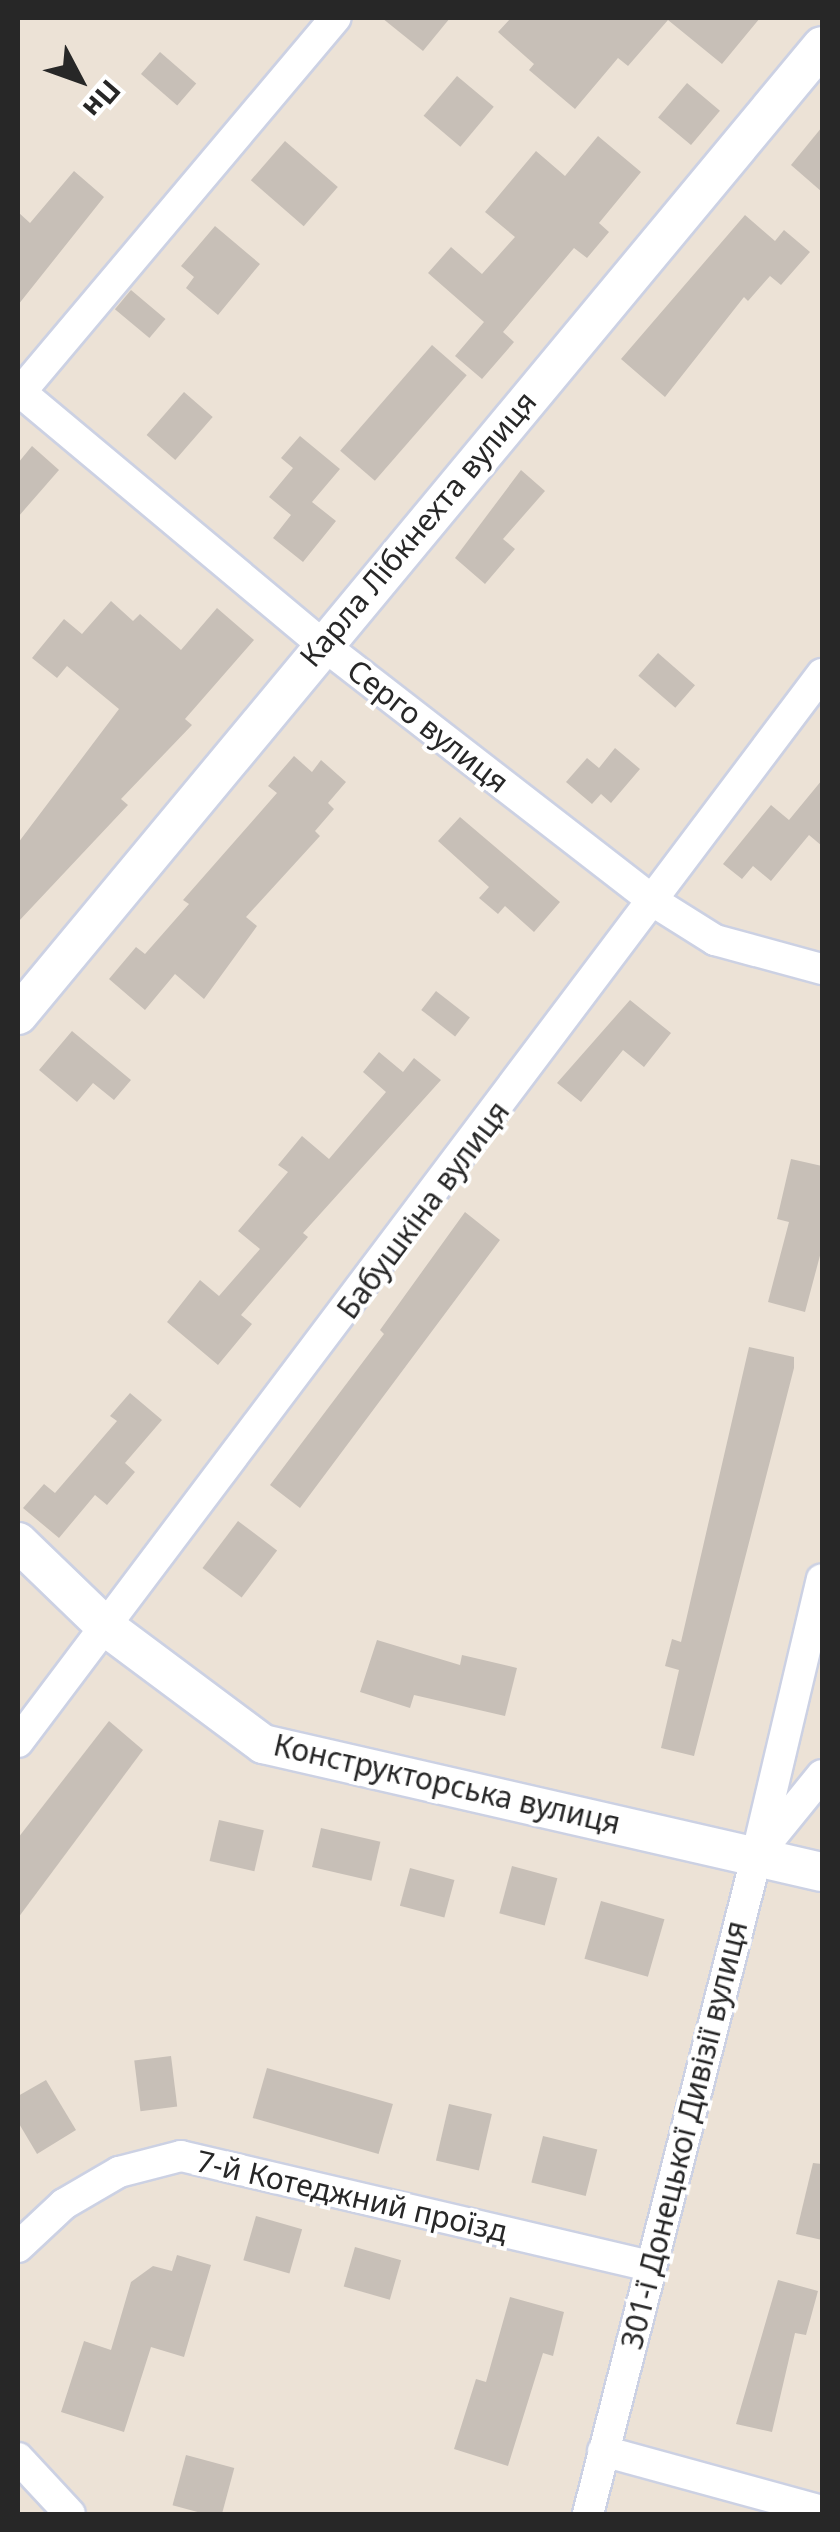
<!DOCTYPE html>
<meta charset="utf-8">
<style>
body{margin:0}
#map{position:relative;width:840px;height:2532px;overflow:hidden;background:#ece2d6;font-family:"Noto Sans",sans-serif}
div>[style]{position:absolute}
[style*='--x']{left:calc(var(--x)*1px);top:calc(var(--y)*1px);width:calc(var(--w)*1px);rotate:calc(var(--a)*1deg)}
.building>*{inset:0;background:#c7bfb7;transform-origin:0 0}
.roads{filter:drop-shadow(2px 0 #ccd1e3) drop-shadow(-2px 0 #ccd1e3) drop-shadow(0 2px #ccd1e3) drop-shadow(0 -2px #ccd1e3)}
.minor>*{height:30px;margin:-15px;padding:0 15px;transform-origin:15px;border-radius:15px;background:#fff}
.tertiary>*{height:38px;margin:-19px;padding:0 19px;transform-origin:19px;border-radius:19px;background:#fff}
span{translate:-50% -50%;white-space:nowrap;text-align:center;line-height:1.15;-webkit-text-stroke:8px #fff;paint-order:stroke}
.street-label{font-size:30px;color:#272727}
.frame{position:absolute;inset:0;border:20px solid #272727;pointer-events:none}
.north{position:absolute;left:30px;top:30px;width:100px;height:100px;-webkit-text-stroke:8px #fff;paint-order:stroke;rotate:131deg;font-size:28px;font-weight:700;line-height:40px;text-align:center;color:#272727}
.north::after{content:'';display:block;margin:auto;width:35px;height:45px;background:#272727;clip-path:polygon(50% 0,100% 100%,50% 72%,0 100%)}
</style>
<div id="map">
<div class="building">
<div style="clip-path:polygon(382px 18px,450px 18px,423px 51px)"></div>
<div style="clip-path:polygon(511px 18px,760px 18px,722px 64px,668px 20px,628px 66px,618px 58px,575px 109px,529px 70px,534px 64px,498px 32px)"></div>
<div style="left:160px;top:52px;width:48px;height:29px;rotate:41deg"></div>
<div style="left:457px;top:76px;width:48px;height:52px;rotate:40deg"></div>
<div style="left:687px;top:83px;width:43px;height:45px;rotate:40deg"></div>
<div style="clip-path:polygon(822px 127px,822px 192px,791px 165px)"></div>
<div style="clip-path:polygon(598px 136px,641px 172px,599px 223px,609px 232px,587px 258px,574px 248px,503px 332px,514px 342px,482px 379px,455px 356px,484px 322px,428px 273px,451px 247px,482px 274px,515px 237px,485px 212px,515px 176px,536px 151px,565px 176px)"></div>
<div style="left:285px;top:141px;width:70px;height:52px;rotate:41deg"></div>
<div style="clip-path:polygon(74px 171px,104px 197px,18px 305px,18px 212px,30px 223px)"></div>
<div style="clip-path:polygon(745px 215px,775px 241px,784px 230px,810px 252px,781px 285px,770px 276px,748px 301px,744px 297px,665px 397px,621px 359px)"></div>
<div style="clip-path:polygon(215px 226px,260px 264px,218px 315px,186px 288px,194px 277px,181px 266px)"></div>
<div style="left:131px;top:290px;width:45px;height:25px;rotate:40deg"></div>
<div style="left:432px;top:345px;width:46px;height:140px;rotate:41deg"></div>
<div style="left:184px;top:392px;width:38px;height:57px;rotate:41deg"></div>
<div style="clip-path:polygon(300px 436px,340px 469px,312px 502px,336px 521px,303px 562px,273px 538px,291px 515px,269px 497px,293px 468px,281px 458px)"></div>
<div style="clip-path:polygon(32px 446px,59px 470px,18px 517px,18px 463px)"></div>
<div style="clip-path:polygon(521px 470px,545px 491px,503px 539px,515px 549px,485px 584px,455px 558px)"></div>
<div style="clip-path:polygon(111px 601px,133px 621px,140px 614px,181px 650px,217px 608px,254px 640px,185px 719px,192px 725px,121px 799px,128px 805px,18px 922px,18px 843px,119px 709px,67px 666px,57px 678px,32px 658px,64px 619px,82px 634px)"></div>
<div style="left:658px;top:653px;width:49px;height:30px;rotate:41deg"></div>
<div style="clip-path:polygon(615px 748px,640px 769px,611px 803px,601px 794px,592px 804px,566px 782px,587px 758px,599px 768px)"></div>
<div style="clip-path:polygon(294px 756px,312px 772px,321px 760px,346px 782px,328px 803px,334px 809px,315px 831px,320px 836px,246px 917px,257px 926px,204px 999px,175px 974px,145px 1010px,109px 979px,136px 947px,145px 954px,189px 904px,183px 900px,277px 793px,268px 786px)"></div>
<div style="clip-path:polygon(822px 780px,822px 846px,809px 835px,771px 881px,753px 866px,742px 879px,723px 864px,771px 805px,789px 820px)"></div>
<div style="clip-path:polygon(460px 817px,560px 902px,534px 932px,505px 906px,498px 914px,479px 898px,489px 887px,438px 841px)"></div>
<div style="left:436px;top:991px;width:43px;height:24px;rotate:38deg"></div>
<div style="clip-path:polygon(630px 1000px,671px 1033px,644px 1067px,623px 1050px,581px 1102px,557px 1083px)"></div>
<div style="clip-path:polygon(72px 1031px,131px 1080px,114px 1100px,93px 1083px,77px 1102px,39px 1070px)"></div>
<div style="clip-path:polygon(379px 1052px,403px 1072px,414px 1058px,441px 1080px,303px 1233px,308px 1237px,241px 1315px,252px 1324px,218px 1365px,167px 1322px,200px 1280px,219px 1296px,260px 1249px,238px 1231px,288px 1172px,278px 1165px,302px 1136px,329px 1159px,386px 1092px,363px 1072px)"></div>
<div style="clip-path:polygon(791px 1159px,822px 1166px,822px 1248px,805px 1312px,768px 1302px,789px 1222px,777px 1219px)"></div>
<div style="clip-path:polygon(465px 1212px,500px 1240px,300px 1508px,270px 1485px,384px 1334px,380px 1330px)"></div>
<div style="clip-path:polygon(749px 1347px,794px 1357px,794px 1368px,694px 1756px,661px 1748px,679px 1670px,665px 1666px,672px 1639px,681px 1642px)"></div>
<div style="clip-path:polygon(130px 1393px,162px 1420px,125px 1463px,135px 1472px,107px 1505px,95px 1495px,59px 1538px,23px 1508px,44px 1484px,55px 1493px,117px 1421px,110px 1416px)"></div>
<div style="left:238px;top:1521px;width:49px;height:59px;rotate:37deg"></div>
<div style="clip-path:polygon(377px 1640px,460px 1665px,462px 1655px,517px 1668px,505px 1716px,414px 1695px,410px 1708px,360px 1692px)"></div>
<div style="clip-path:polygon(109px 1721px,143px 1750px,18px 1918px,18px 1838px)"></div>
<div style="left:219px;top:1820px;width:46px;height:42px;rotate:13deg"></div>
<div style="left:321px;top:1828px;width:61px;height:40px;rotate:13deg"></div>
<div style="left:512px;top:1866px;width:47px;height:49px;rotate:15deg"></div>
<div style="left:410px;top:1868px;width:46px;height:39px;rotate:15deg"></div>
<div style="left:601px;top:1901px;width:66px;height:60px;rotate:16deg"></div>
<div style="left:171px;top:2056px;width:51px;height:37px;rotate:83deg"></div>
<div style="left:267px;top:2068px;width:131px;height:52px;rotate:16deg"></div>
<div style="clip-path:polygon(46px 2080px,76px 2130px,37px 2154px,18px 2122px,18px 2096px)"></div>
<div style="left:449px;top:2104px;width:44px;height:58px;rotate:13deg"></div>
<div style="left:543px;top:2136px;width:56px;height:48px;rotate:14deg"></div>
<div style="clip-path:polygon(813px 2163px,822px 2164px,822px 2240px,796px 2234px)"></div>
<div style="left:256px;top:2216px;width:48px;height:46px;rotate:16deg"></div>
<div style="left:355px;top:2247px;width:48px;height:41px;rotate:16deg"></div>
<div style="clip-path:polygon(177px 2255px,211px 2265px,184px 2357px,151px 2347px,124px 2432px,61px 2412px,84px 2341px,111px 2350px,131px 2282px,153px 2266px,172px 2271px)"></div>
<div style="clip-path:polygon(778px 2280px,818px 2291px,806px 2335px,795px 2333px,772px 2432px,736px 2424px)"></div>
<div style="clip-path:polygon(510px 2297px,564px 2312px,553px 2356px,543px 2353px,508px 2466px,454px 2449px,476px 2379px,486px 2382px)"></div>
<div style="left:186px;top:2455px;width:50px;height:52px;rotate:15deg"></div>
</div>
<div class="roads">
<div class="minor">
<div style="--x:18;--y:390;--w:396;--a:39.9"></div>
<div style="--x:322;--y:644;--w:423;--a:37.8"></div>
<div style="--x:656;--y:903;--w:70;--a:32.1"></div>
<div style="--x:715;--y:940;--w:111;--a:15.2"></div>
<div style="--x:18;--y:395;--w:493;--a:-49.9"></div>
<div style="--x:18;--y:1742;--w:1337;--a:-53.03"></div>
<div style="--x:758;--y:1849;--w:277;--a:-76.7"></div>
<div style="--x:18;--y:2247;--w:63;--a:-43.1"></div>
<div style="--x:64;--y:2204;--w:64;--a:-30.2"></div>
<div style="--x:119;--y:2172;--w:64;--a:-14.5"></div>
<div style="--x:181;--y:2156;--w:482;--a:13.2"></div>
<div style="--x:603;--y:2451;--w:227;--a:15.3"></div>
<div style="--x:18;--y:2458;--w:76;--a:47.1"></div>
<div style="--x:588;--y:2514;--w:680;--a:-75.62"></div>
<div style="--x:757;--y:1855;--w:103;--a:-50.9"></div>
</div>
<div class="tertiary">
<div style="--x:18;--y:1015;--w:1259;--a:-50.32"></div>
<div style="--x:18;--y:1542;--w:122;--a:44"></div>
<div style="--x:106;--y:1627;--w:196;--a:36.7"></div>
<div style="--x:263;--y:1744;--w:573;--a:12.9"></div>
</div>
</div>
<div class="street-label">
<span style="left:418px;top:529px;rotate:-50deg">Карла Лібкнехта вулиця</span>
<span style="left:428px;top:726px;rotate:38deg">Серго вулиця</span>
<span style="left:423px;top:1210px;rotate:-53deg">Бабушкіна вулиця</span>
<span style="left:447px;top:1784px;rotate:13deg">Конструкторська вулиця</span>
<span style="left:684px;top:2135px;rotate:-76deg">301-ї Донецької Дивізії вулиця</span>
<span style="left:352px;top:2196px;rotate:13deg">7-й Котеджний проїзд</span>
</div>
<div class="frame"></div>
<div class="north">Пн</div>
</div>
